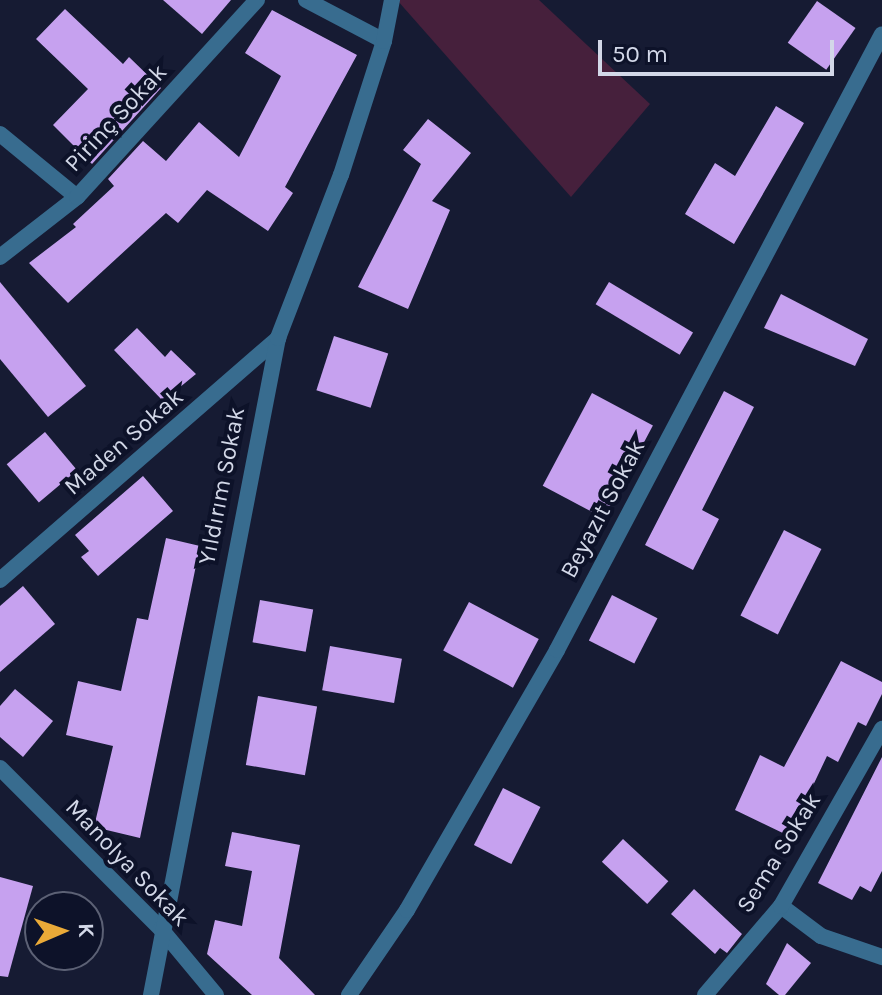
<!DOCTYPE html>
<meta charset="utf-8">
<style>
body{margin:0}
#map{position:relative;width:882px;height:995px;overflow:hidden;background:#161b33;font-family:Karla,sans-serif}
div>[style]{position:absolute}
[style*='--x']{left:calc(var(--x)*1px);top:calc(var(--y)*1px);width:calc(var(--w)*1px);rotate:calc(var(--a)*1deg)}
.green>*{inset:0;background:#46203c}
.building>*{inset:0;background:#c6a1ef;transform-origin:0 0}
.minor>*{height:16px;margin:-8px;padding:0 8px;transform-origin:8px;border-radius:8px;background:#386c8f}
span{translate:-50% -50%;white-space:nowrap;text-align:center;line-height:1.15;-webkit-text-stroke:8px #0d1229;paint-order:stroke}
.street-label{font-size:24px;color:#d3d8e8}
.north{position:absolute;left:24px;top:891px;width:80px;height:80px;box-sizing:border-box;background:#0d1229;border:2px solid #5c6175;border-radius:50%;rotate:88deg;font-size:22px;font-weight:700;line-height:32px;text-align:center;color:#d3d8e8}
.north::after{content:'';display:block;margin:auto;width:28px;height:36px;background:#eaaa38;clip-path:polygon(50% 0,100% 100%,50% 72%,0 100%)}
.scale{position:absolute;left:598px;top:40px;width:236px;height:36px;box-sizing:border-box;border:4px solid #d3d8e8;border-top:0;padding-left:10px;font-size:24px;line-height:28px;white-space:nowrap;color:#d3d8e8;-webkit-text-stroke:6px #0d1229;paint-order:stroke}
</style>
<div id="map">
<div class="green">
<div style="clip-path:polygon(397px 0,539px 0,650px 104px,571px 197px)"></div>
</div>
<div class="building">
<div style="clip-path:polygon(163px 0,231px 0,202px 34px)"></div>
<div style="left:817px;top:1px;width:47px;height:51px;rotate:35deg"></div>
<div style="clip-path:polygon(65px 9px,123px 64px,129px 57px,161px 88px,92px 164px,53px 125px,88px 89px,36px 39px)"></div>
<div style="clip-path:polygon(272px 10px,357px 55px,285px 187px,293px 193px,268px 231px,207px 190px,178px 223px,166px 213px,68px 303px,29px 263px,76px 227px,73px 224px,114px 186px,108px 179px,143px 141px,166px 161px,199px 122px,239px 157px,281px 76px,245px 53px)"></div>
<div style="clip-path:polygon(776px 106px,804px 123px,734px 244px,685px 214px,715px 163px,735px 176px)"></div>
<div style="clip-path:polygon(428px 119px,471px 153px,432px 201px,450px 210px,408px 309px,358px 287px,421px 164px,403px 150px)"></div>
<div style="clip-path:polygon(0 282px,86px 386px,48px 417px,0 359px)"></div>
<div style="left:609px;top:282px;width:98px;height:26px;rotate:31deg"></div>
<div style="clip-path:polygon(781px 294px,868px 339px,855px 366px,764px 328px)"></div>
<div style="clip-path:polygon(137px 328px,165px 357px,171px 350px,196px 374px,163px 401px,114px 350px)"></div>
<div style="left:334px;top:336px;width:57px;height:57px;rotate:18deg"></div>
<div style="clip-path:polygon(724px 391px,754px 407px,702px 510px,719px 519px,693px 570px,645px 545px)"></div>
<div style="left:592px;top:393px;width:69px;height:105px;rotate:28deg"></div>
<div style="left:45px;top:432px;width:50px;height:50px;rotate:50deg"></div>
<div style="clip-path:polygon(143px 476px,173px 511px,98px 576px,81px 557px,89px 551px,75px 535px)"></div>
<div style="left:784px;top:530px;width:42px;height:96px;rotate:27deg"></div>
<div style="clip-path:polygon(166px 538px,200px 546px,140px 838px,94px 827px,113px 746px,66px 735px,78px 681px,121px 691px,137px 618px,148px 620px)"></div>
<div style="clip-path:polygon(23px 586px,55px 624px,0 672px,0 606px)"></div>
<div style="left:612px;top:595px;width:51px;height:51px;rotate:27deg"></div>
<div style="left:260px;top:600px;width:54px;height:43px;rotate:10deg"></div>
<div style="left:469px;top:602px;width:79px;height:55px;rotate:28deg"></div>
<div style="left:330px;top:646px;width:73px;height:45px;rotate:10deg"></div>
<div style="clip-path:polygon(841px 661px,882px 682px,882px 694px,866px 726px,858px 722px,838px 762px,827px 756px,789px 836px,735px 810px,760px 755px,784px 767px)"></div>
<div style="clip-path:polygon(15px 689px,53px 721px,23px 757px,0 737px,0 706px)"></div>
<div style="left:258px;top:696px;width:60px;height:70px;rotate:10deg"></div>
<div style="clip-path:polygon(882px 757px,882px 871px,871px 892px,860px 886px,852px 900px,818px 883px)"></div>
<div style="left:503px;top:788px;width:42px;height:64px;rotate:27deg"></div>
<div style="clip-path:polygon(232px 832px,300px 845px,279px 958px,315px 995px,252px 995px,207px 954px,215px 920px,242px 926px,252px 871px,225px 866px)"></div>
<div style="left:623px;top:839px;width:62px;height:31px;rotate:43deg"></div>
<div style="clip-path:polygon(0 877px,33px 886px,8px 977px,0 976px)"></div>
<div style="clip-path:polygon(694px 889px,742px 934px,727px 953px,720px 948px,715px 954px,671px 914px)"></div>
<div style="clip-path:polygon(787px 943px,811px 963px,785px 995px,779px 995px,766px 984px)"></div>
</div>
<div class="minor">
<div style="--x:306;--y:0;--w:88;--a:27.7"></div>
<div style="--x:0;--y:134;--w:99;--a:39.3"></div>
<div style="--x:0;--y:257;--w:98;--a:-37.9"></div>
<div style="--x:77;--y:197;--w:267;--a:-47.6"></div>
<div style="--x:0;--y:580;--w:369;--a:-41"></div>
<div style="--x:0;--y:768;--w:228;--a:45"></div>
<div style="--x:161;--y:929;--w:86;--a:50.2"></div>
<div style="--x:781;--y:906;--w:50;--a:36.9"></div>
<div style="--x:821;--y:936;--w:65;--a:19"></div>
<div style="--x:151;--y:995;--w:669;--a:-79.06"></div>
<div style="--x:278;--y:338;--w:175;--a:-68.9"></div>
<div style="--x:341;--y:175;--w:141;--a:-72.2"></div>
<div style="--x:384;--y:41;--w:42;--a:-79"></div>
<div style="--x:349;--y:995;--w:103;--a:-55.7"></div>
<div style="--x:407;--y:910;--w:300;--a:-60"></div>
<div style="--x:557;--y:650;--w:696;--a:-62.18"></div>
<div style="--x:705;--y:995;--w:117;--a:-49.5"></div>
<div style="--x:781;--y:906;--w:204;--a:-60.3"></div>
</div>
<div class="street-label">
<span style="left:116px;top:118px;rotate:-47deg">Pirinç Sokak</span>
<span style="left:124px;top:442px;rotate:-41deg">Maden Sokak</span>
<span style="left:222px;top:486px;rotate:-79deg">Yıldırım Sokak</span>
<span style="left:603px;top:509px;rotate:-62deg">Beyazıt Sokak</span>
<span style="left:779px;top:853px;rotate:-58deg">Sema Sokak</span>
<span style="left:127px;top:863px;rotate:46deg">Manolya Sokak</span>
</div>
<div class="north">K</div>
<div class="scale">50 m</div>
</div>
